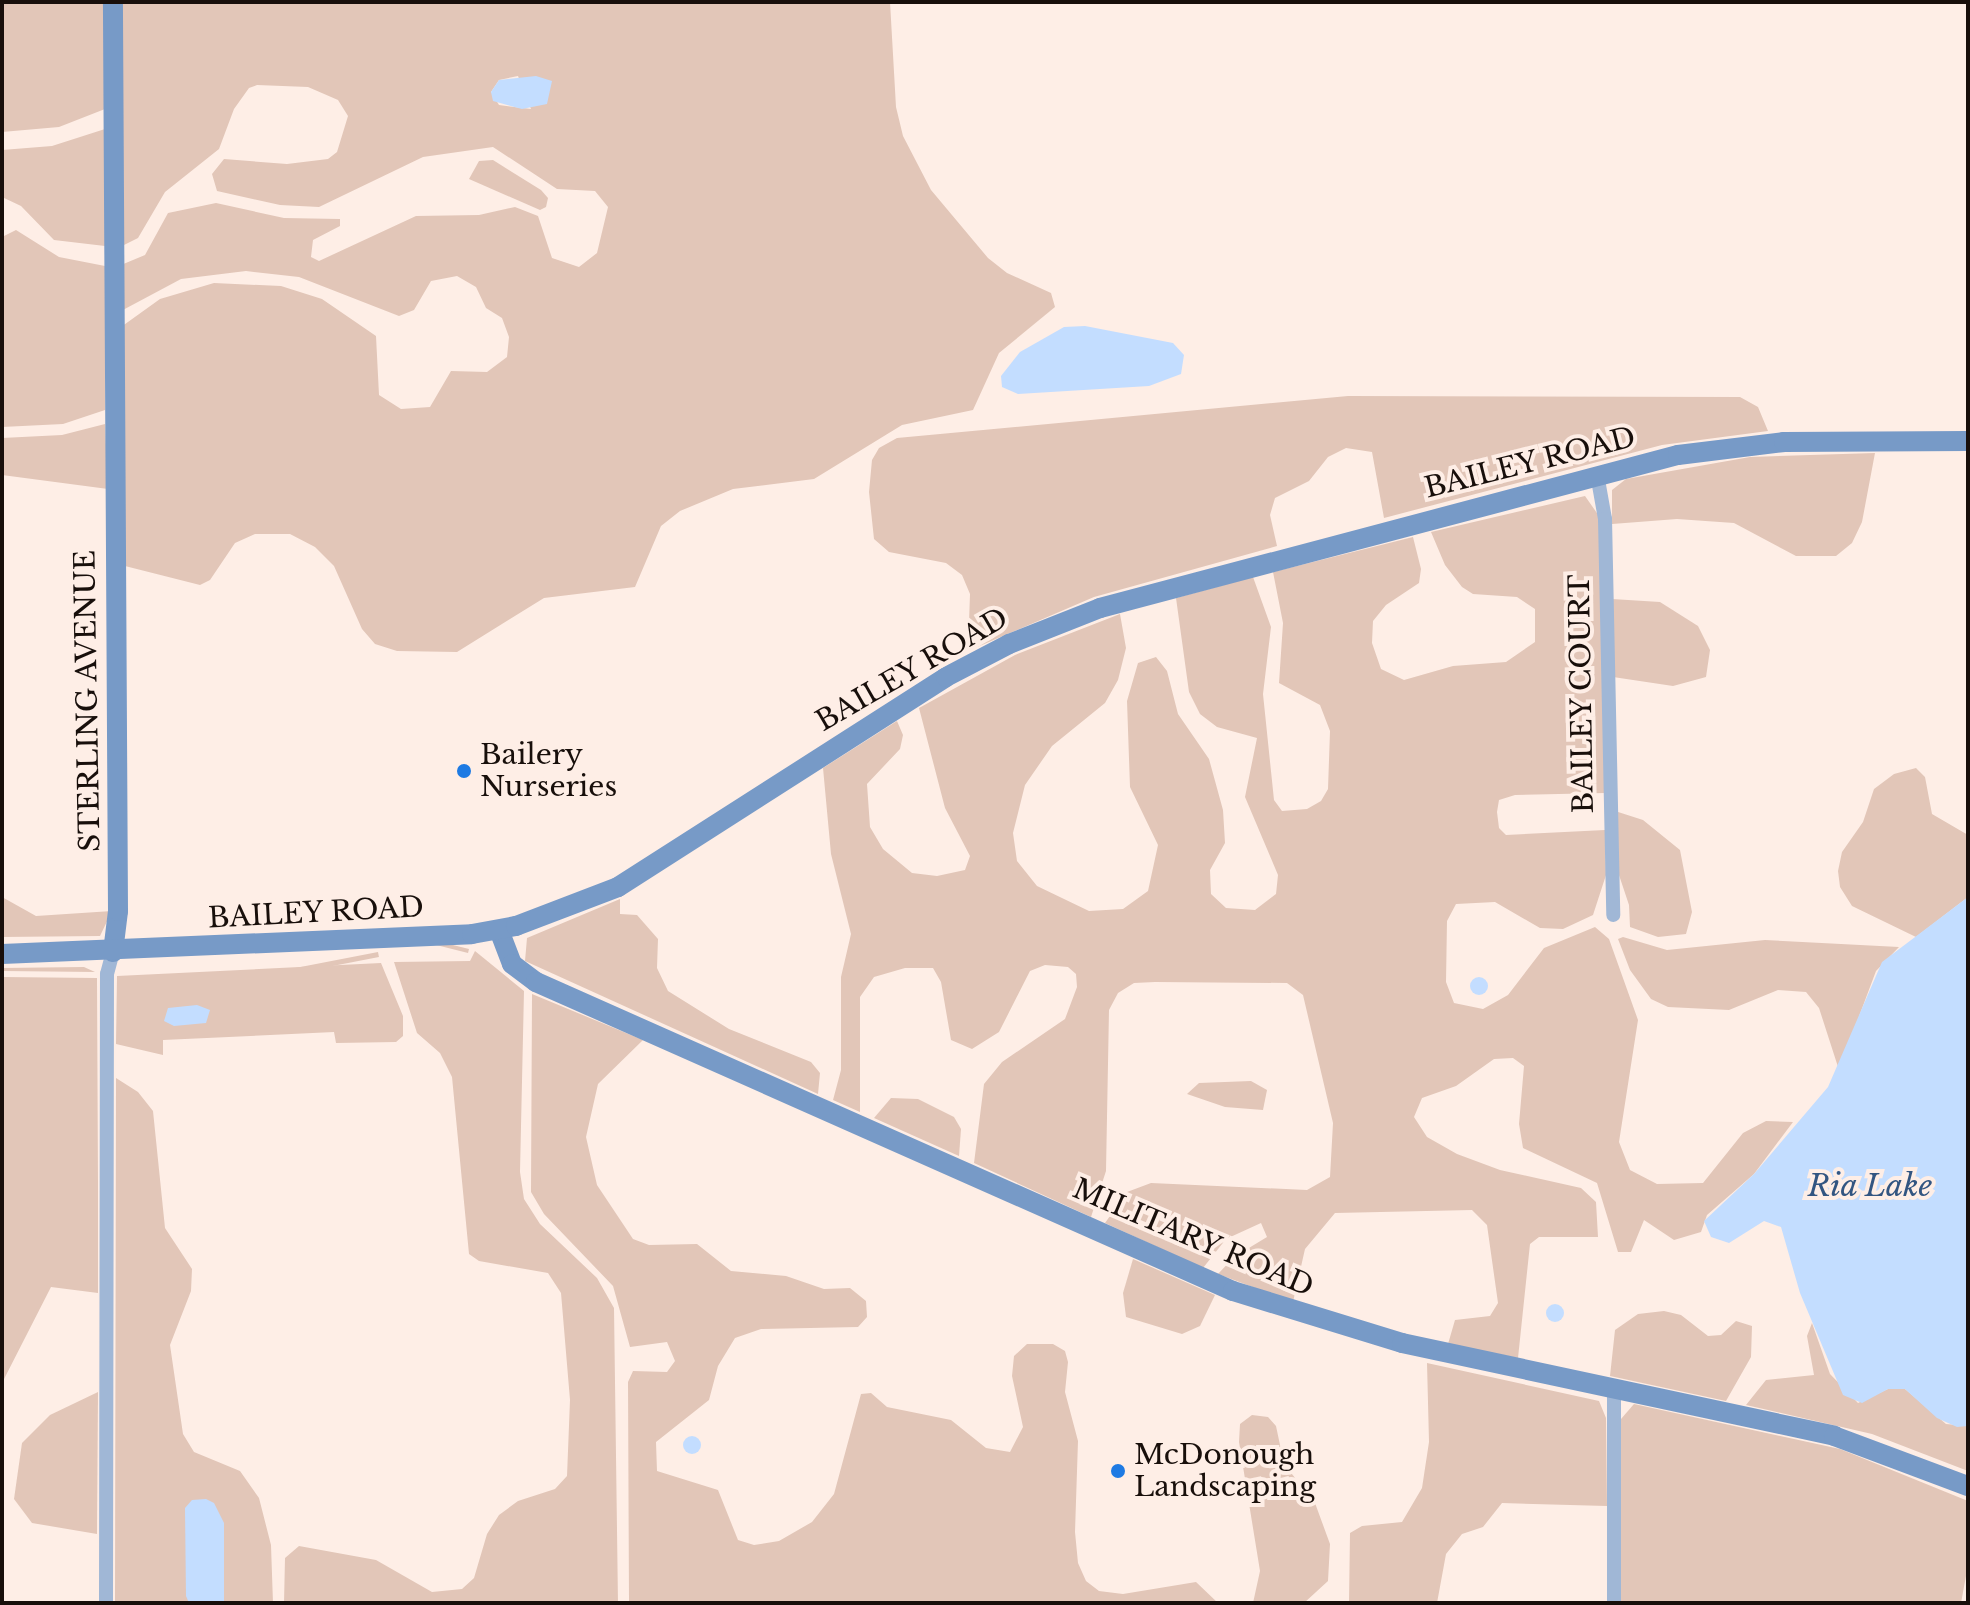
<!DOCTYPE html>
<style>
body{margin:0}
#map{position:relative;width:1970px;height:1605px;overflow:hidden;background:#feeee6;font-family:"Libre Baskerville",serif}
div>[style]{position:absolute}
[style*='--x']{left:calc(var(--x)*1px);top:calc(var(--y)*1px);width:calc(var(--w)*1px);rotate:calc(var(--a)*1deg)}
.green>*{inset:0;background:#e2c6b8;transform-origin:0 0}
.water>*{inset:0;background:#c3ddff}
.round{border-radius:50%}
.street>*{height:14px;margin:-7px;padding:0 7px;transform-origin:7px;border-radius:7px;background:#a0b7d6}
.secondary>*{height:20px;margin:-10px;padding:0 10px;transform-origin:10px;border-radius:10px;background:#779ac7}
.dots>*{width:22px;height:22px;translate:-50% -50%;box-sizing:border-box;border:4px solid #feeee6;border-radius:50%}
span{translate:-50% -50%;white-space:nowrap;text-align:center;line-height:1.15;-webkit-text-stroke:8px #feeee6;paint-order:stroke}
.street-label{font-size:28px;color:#180f0b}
.poi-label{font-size:28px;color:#180f0b}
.left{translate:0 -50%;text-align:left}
.water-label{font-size:30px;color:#325581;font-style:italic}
.frame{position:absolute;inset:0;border:4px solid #180f0b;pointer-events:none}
</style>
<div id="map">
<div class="green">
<div style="clip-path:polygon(2px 2px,105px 2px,105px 109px,59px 127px,2px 132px)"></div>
<div style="clip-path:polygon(evenodd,121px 2px,890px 2px,896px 107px,903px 136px,931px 190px,988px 258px,1007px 273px,1051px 293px,1055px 307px,999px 353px,973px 410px,902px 425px,814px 479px,733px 489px,680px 511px,661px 526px,635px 587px,544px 598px,457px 652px,397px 651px,375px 644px,362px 629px,334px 566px,315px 547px,290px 534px,255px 534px,235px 543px,210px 580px,200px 585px,121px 565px,121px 327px,160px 299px,214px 283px,281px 286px,322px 299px,376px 336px,379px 395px,401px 409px,430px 407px,451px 371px,487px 372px,507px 357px,509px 337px,502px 318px,486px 308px,476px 287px,457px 276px,431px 281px,414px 310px,399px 316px,299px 277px,246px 271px,181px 279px,121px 311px,121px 265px,145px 255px,168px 213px,216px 203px,284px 218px,340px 219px,340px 226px,313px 240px,311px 257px,319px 261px,416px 216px,479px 215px,515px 207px,538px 216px,552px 258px,579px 267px,597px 253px,608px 207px,595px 191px,557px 189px,493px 147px,423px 157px,319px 207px,280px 205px,217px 191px,212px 174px,224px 159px,287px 164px,328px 159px,337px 152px,348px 116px,338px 100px,308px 87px,257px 85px,249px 88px,234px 109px,219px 149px,165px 192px,138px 238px,124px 245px,121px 2px,518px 76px,531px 109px,499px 105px,491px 92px,499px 80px,518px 76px)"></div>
<div style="clip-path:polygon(105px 129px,105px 246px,54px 240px,21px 206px,2px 197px,2px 150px,52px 146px)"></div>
<div style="clip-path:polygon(493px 160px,541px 190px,548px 198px,546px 207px,540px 210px,469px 179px,479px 161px)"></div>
<div style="clip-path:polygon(16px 230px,59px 257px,105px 266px,105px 410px,63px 424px,2px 427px,2px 237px)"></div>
<div style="clip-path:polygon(1348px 396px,1740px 397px,1758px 407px,1768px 431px,1662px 445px,1384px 518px,1372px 452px,1346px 448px,1328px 457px,1309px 481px,1275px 498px,1270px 515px,1277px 546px,1094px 597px,968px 651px,970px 594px,962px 575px,946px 563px,889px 552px,874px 539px,869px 492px,872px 460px,879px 448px,897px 438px)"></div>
<div style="clip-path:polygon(105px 424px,108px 489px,2px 475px,2px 438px,62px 435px)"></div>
<div style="clip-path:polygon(1875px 453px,1862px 522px,1852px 543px,1836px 556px,1796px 556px,1734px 523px,1677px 519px,1612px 524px,1612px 490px,1626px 479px,1750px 457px)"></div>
<div style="clip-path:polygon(1585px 496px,1599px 516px,1605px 793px,1515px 795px,1499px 800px,1497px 812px,1499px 828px,1506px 835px,1605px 830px,1606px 875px,1593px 915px,1563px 929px,1540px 928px,1495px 902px,1456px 904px,1447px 921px,1446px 982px,1454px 1003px,1483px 1009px,1508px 995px,1544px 948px,1595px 927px,1609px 939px,1638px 1020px,1619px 1142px,1630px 1170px,1657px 1184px,1703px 1183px,1743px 1133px,1766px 1121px,1793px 1122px,1754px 1174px,1707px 1215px,1701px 1232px,1674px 1240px,1644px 1220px,1631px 1252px,1618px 1252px,1597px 1183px,1523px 1148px,1519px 1124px,1524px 1066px,1513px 1058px,1494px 1059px,1456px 1086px,1422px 1098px,1414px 1117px,1427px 1137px,1457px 1154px,1500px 1170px,1581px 1188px,1596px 1202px,1598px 1237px,1539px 1237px,1530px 1244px,1518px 1358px,1448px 1344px,1455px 1320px,1490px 1316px,1498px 1303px,1487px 1225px,1472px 1210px,1335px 1213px,1305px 1249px,1293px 1302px,1218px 1274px,1234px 1257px,1267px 1237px,1261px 1223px,1226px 1239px,1203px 1268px,1105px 1223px,1127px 1192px,1151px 1183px,1307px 1190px,1330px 1177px,1333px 1123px,1303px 995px,1287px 983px,1155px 982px,1134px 983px,1118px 993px,1109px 1010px,1106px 1171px,1091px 1217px,974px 1163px,984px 1084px,1002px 1062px,1065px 1019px,1077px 987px,1076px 974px,1068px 967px,1045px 965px,1030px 971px,999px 1032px,972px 1049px,951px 1040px,941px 982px,933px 968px,905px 968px,874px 977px,860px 997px,860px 1112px,833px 1100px,841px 1070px,841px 977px,851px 934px,831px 854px,823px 768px,897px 721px,903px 735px,900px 749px,867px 784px,870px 827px,883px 849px,912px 873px,937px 876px,965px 870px,970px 856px,945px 808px,919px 708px,1015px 655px,1120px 614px,1126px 648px,1118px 680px,1105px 703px,1052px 746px,1025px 785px,1013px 833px,1017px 861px,1037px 886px,1089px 911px,1123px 909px,1148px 891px,1158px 845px,1130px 787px,1127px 701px,1138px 663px,1156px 657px,1167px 671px,1178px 714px,1209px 759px,1223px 810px,1225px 843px,1210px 870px,1211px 894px,1226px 908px,1255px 910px,1276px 894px,1278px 875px,1245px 797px,1257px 738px,1217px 727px,1200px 714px,1189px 692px,1176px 598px,1253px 577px,1271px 627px,1263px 694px,1274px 800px,1282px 811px,1307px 809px,1321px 801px,1328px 789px,1330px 731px,1320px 705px,1279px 683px,1283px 623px,1273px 572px,1413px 537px,1421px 569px,1419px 583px,1386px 605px,1373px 621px,1372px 643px,1381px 669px,1404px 680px,1453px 666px,1506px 662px,1535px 642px,1535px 609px,1517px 597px,1473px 594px,1462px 587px,1445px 565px,1431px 532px)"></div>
<div style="clip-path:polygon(1612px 599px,1660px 602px,1698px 626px,1710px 650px,1706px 677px,1673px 686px,1613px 677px)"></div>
<div style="clip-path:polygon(1916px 768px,1925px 777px,1932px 814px,1968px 835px,1968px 897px,1916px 937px,1852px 906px,1840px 887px,1838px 871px,1842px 852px,1863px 822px,1874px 789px,1894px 774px)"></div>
<div style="clip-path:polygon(1615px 811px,1643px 820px,1680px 850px,1692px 912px,1686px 934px,1658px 937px,1630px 927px,1629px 905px,1617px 869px)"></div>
<div style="clip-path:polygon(2px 897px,36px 916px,112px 911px,100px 936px,2px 937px)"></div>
<div style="clip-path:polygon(620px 899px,620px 914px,637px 915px,658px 939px,657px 968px,668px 991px,729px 1029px,811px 1062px,820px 1073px,818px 1094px,525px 961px,527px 938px)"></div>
<div style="clip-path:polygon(1623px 937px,1667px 950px,1765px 940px,1899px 947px,1876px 971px,1839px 1070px,1819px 1008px,1806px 992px,1778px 990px,1729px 1010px,1668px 1007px,1651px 999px,1630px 970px,1618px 939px)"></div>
<div style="left:469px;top:949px;width:4px;height:79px;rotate:104deg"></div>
<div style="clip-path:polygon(475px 951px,524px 991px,520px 1172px,524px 1199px,540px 1224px,597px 1278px,614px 1308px,618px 1603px,284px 1603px,285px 1558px,299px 1546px,376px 1560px,432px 1592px,462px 1589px,474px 1578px,487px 1534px,499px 1515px,518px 1501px,555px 1489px,567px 1476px,570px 1400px,561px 1293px,548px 1273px,479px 1261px,469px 1254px,452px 1077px,440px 1053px,417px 1033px,394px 962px,470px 961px)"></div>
<div style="left:378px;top:952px;width:5px;height:249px;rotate:79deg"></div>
<div style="clip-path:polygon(381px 963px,403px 1016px,403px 1036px,396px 1042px,336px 1043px,334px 1032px,163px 1040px,163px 1055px,116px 1044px,117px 976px)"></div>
<div style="clip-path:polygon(84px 967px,95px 972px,2px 971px,2px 968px)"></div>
<div style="clip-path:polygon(2px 977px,97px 978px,98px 1184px,98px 1293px,51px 1287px,2px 1383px)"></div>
<div style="clip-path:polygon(532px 994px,643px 1040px,598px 1084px,586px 1137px,597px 1185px,633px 1239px,649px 1245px,697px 1244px,731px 1271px,786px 1276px,824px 1289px,850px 1288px,866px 1301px,867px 1317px,858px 1327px,761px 1329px,735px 1338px,718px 1366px,709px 1400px,656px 1442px,657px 1471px,718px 1490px,738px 1540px,754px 1545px,779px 1541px,812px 1522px,834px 1494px,861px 1394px,871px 1393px,887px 1407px,951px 1420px,986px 1448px,1010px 1452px,1023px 1427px,1012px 1376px,1014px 1356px,1027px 1344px,1053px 1344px,1065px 1351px,1068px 1362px,1065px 1392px,1078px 1441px,1075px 1532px,1078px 1563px,1086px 1581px,1099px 1591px,1123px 1594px,1196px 1582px,1218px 1603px,629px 1603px,628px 1382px,633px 1371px,667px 1372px,675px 1361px,667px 1342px,630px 1347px,613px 1286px,544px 1214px,531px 1192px)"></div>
<div style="clip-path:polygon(116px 1078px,138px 1092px,153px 1111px,165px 1228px,192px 1269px,191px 1291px,170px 1345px,183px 1434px,194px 1452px,240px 1471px,259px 1498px,271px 1545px,273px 1603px,115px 1603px)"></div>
<div style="clip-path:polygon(1251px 1081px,1267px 1090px,1263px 1110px,1225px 1107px,1187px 1094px,1199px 1083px)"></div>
<div style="clip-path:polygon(891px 1098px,918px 1099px,954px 1117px,961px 1129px,959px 1156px,874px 1118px)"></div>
<div style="clip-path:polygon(1133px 1259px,1215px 1295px,1200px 1326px,1182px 1334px,1126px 1317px,1123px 1293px)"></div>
<div style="clip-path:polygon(1664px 1311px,1681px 1315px,1708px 1336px,1721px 1335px,1736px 1321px,1752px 1326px,1751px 1357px,1726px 1401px,1610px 1376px,1615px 1330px,1638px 1314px)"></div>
<div style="clip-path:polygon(1812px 1323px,1830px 1374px,1858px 1403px,1888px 1389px,1905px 1389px,1946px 1424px,1968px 1426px,1968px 1471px,1872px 1434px,1746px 1405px,1766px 1380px,1814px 1375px,1807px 1336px)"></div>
<div style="clip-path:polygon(1427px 1363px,1599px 1401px,1606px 1418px,1607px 1506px,1502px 1503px,1483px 1527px,1462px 1534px,1446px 1554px,1437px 1603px,1349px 1603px,1350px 1533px,1362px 1526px,1402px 1522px,1422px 1488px,1429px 1442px)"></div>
<div style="clip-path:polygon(98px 1392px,97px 1534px,32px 1523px,14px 1499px,22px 1443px,50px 1415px)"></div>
<div style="clip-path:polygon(1634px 1404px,1840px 1449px,1968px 1501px,1968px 1565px,1961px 1603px,1621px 1603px,1621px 1419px)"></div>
<div style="clip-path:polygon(1252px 1415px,1268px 1417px,1276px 1426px,1284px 1464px,1315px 1503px,1330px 1544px,1328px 1581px,1304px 1603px,1253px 1603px,1260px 1571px,1239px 1442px,1240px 1424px)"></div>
</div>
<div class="water">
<div style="clip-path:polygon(536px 76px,552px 81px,547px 104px,522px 109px,493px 101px,491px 92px,499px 80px)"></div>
<div style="clip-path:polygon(1085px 326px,1173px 343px,1184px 355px,1181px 374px,1149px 386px,1018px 394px,1002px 387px,1001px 376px,1020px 352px,1064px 327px)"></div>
<div style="clip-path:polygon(1968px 897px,1968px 1426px,1957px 1427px,1937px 1418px,1905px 1389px,1888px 1389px,1862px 1403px,1843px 1395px,1800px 1293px,1781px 1227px,1764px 1221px,1729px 1243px,1711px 1237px,1704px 1221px,1754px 1174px,1828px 1087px,1882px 962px)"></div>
<div class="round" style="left:1470px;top:977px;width:18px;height:18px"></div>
<div style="clip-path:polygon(197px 1005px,210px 1010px,206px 1023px,174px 1026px,164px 1021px,168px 1008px)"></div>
<div class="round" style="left:1546px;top:1304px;width:18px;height:18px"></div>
<div class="round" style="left:683px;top:1436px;width:18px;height:18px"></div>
<div style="clip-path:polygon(206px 1499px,214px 1503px,224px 1523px,224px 1603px,189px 1603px,186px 1596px,185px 1508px,192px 1500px)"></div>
</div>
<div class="street">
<div style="--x:1597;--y:474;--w:46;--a:79.9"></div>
<div style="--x:1605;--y:519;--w:396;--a:88.8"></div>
<div style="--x:1614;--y:1388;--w:215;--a:90"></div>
<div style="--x:106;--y:1603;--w:629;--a:-89.91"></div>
<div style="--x:107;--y:974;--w:23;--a:-75"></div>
</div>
<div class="secondary">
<div style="--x:499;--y:930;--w:36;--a:69"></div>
<div style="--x:512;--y:964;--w:30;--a:37"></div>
<div style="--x:536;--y:982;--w:762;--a:23.91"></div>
<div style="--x:1233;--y:1291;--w:177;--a:17.1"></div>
<div style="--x:1402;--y:1343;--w:442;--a:12.1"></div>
<div style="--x:1834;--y:1436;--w:143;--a:20.5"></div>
<div style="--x:113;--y:952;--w:41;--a:-83"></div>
<div style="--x:118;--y:911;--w:909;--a:-90.32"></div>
<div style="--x:2;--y:954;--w:470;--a:-2.4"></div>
<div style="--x:472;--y:934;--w:45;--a:-10.3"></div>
<div style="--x:516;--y:926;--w:109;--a:-20.9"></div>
<div style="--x:618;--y:887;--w:389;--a:-32.6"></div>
<div style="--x:946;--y:677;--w:71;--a:-27.6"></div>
<div style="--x:1009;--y:644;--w:98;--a:-21.6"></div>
<div style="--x:1100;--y:608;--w:598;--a:-14.83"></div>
<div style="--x:1678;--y:455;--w:107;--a:-7"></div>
<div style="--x:1784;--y:442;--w:184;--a:-0.3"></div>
</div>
<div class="dots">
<div style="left:464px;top:771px;background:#1e7ae3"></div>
<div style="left:1118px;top:1471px;background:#1e7ae3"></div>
</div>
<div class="street-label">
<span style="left:1530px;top:463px;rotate:-14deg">BAILEY ROAD</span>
<span style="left:912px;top:670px;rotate:-30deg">BAILEY ROAD</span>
<span style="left:1582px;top:694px;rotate:-91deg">BAILEY COURT</span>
<span style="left:88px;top:701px;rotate:-91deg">STERLING AVENUE</span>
<span style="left:316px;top:913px;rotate:-3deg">BAILEY ROAD</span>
<span style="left:1193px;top:1238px;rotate:23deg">MILITARY ROAD</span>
</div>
<div class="poi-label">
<span class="left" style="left:480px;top:771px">Bailery<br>Nurseries</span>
<span class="left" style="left:1134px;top:1471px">McDonough<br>Landscaping</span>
</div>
<div class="water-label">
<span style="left:1870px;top:1186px">Ria Lake</span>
</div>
<div class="frame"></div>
</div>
